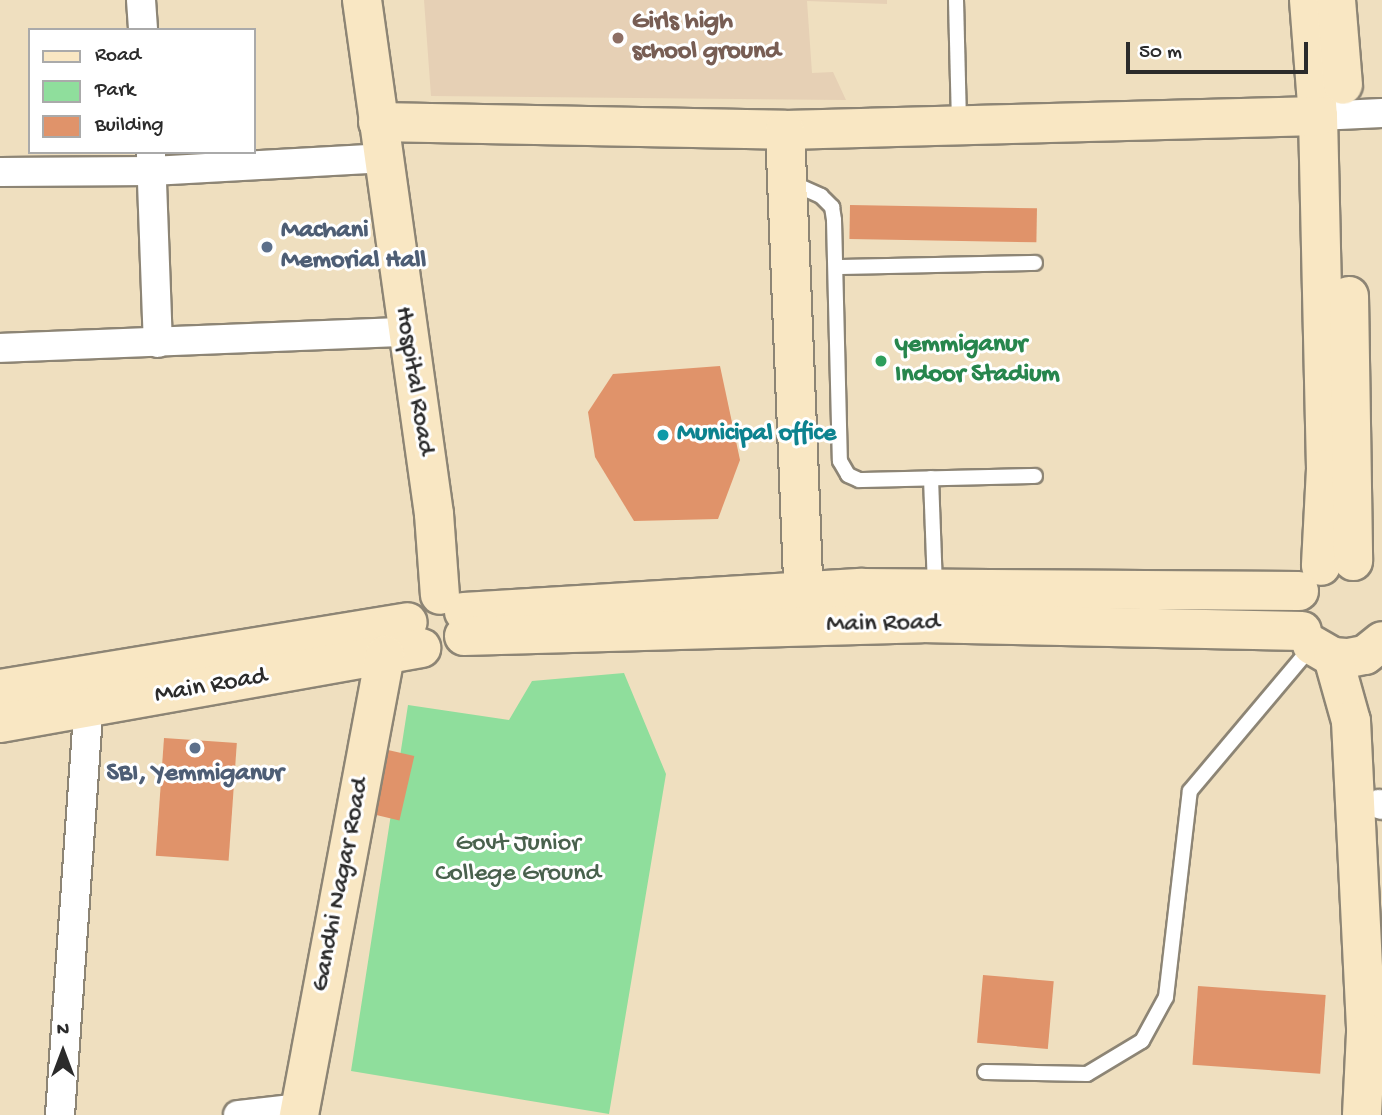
<!DOCTYPE html>
<style>
body{margin:0}
#map{position:relative;width:1382px;height:1115px;overflow:hidden;background:#efdfbf;font-family:"Gochi Hand",sans-serif}
div>[style]{position:absolute}
[style*='--x']{left:calc(var(--x)*1px);top:calc(var(--y)*1px);width:calc(var(--w)*1px);rotate:calc(var(--a)*1deg)}
.built>*{inset:0;background:#e6d0b5}
.green>*{inset:0;background:#8fde9c}
.building>*{inset:0;background:#e0936a;transform-origin:0 0}
.roads{filter:drop-shadow(2px 0 #8d8575) drop-shadow(-2px 0 #8d8575) drop-shadow(0 2px #8d8575) drop-shadow(0 -2px #8d8575)}
.lane>*{height:14px;margin:-7px;padding:0 7px;transform-origin:7px;border-radius:7px;background:#fff}
.street>*{height:28px;margin:-14px;padding:0 14px;transform-origin:14px;border-radius:14px;background:#fff}
.secondary>*{height:38px;margin:-19px;padding:0 19px;transform-origin:19px;border-radius:19px;background:#f9e7c3}
.dots>*{width:19px;height:19px;translate:-50% -50%;box-sizing:border-box;border:4px solid #fff;border-radius:50%}
span{translate:-50% -50%;white-space:nowrap;text-align:center;line-height:1.15;-webkit-text-stroke:6px #fff;paint-order:stroke}
.education-label{font-size:26px;color:#785e54;font-weight:700}
.left{translate:0 -50%;text-align:left}
.service-label{font-size:26px;color:#4e5e75;font-weight:700}
.leisure-label{font-size:26px;color:#27864d;font-weight:700}
.street-label{font-size:26px;color:#2b2b2b}
.culture-label{font-size:26px;color:#0d838f;font-weight:700}
.park-label{font-size:26px;color:#49614d}
.legend{position:absolute;left:28px;top:28px;width:228px;height:126px;box-sizing:border-box;background:#fff;border:2px solid #aaa;margin:0;padding:9px 12px;list-style:none;font-size:21px;color:#2b2b2b}
.legend li{display:flex;align-items:center;gap:14px;height:35px}
.legend b{width:35px;border:2px solid #aaa}
.north{position:absolute;left:28px;top:1017px;width:70px;height:70px;-webkit-text-stroke:5px #fff;paint-order:stroke;rotate:0deg;font-size:19px;font-weight:700;line-height:28px;text-align:center;color:#2b2b2b}
.north::after{content:'';display:block;margin:auto;width:24px;height:32px;background:#2b2b2b;clip-path:polygon(50% 0,100% 100%,50% 72%,0 100%)}
.scale{position:absolute;left:1126px;top:42px;width:182px;height:32px;box-sizing:border-box;border:4px solid #2b2b2b;border-top:0;padding-left:9px;font-size:21px;line-height:24px;white-space:nowrap;color:#2b2b2b;-webkit-text-stroke:5px #fff;paint-order:stroke}
</style>
<div id="map">
<div class="built">
<div style="clip-path:polygon(424px 0,887px 0,887px 4px,807px 1px,812px 73px,833px 72px,846px 100px,431px 96px)"></div>
</div>
<div class="green">
<div style="clip-path:polygon(624px 673px,666px 774px,609px 1114px,351px 1071px,408px 705px,509px 720px,532px 681px)"></div>
</div>
<div class="building">
<div style="left:850px;top:205px;width:187px;height:34px;rotate:1deg"></div>
<div style="clip-path:polygon(720px 366px,740px 460px,718px 519px,634px 521px,595px 457px,588px 412px,613px 374px)"></div>
<div style="left:164px;top:738px;width:73px;height:118px;rotate:4deg"></div>
<div style="left:388px;top:750px;width:27px;height:66px;rotate:13deg"></div>
<div style="left:983px;top:975px;width:71px;height:68px;rotate:5deg"></div>
<div style="left:1198px;top:986px;width:128px;height:79px;rotate:4deg"></div>
</div>
<div class="roads">
<div class="lane">
<div style="--x:956;--y:0;--w:123;--a:88.6"></div>
<div style="--x:792;--y:183;--w:32;--a:24"></div>
<div style="--x:821;--y:196;--w:16;--a:45"></div>
<div style="--x:832;--y:207;--w:13;--a:81"></div>
<div style="--x:834;--y:220;--w:241;--a:88.6"></div>
<div style="--x:840;--y:461;--w:16;--a:60"></div>
<div style="--x:848;--y:475;--w:12;--a:24"></div>
<div style="--x:859;--y:480;--w:176;--a:-1.3"></div>
<div style="--x:836;--y:267;--w:199;--a:-1.2"></div>
<div style="--x:931;--y:478;--w:108;--a:87.9"></div>
<div style="--x:985;--y:1072;--w:102;--a:1.1"></div>
<div style="--x:1087;--y:1074;--w:64;--a:-31"></div>
<div style="--x:1142;--y:1041;--w:50;--a:-61.4"></div>
<div style="--x:1166;--y:997;--w:207;--a:-83.4"></div>
<div style="--x:1190;--y:791;--w:189;--a:-49.9"></div>
</div>
<div class="street">
<div style="--x:141;--y:0;--w:30;--a:86"></div>
<div style="--x:1318;--y:116;--w:64;--a:-2.7"></div>
<div style="--x:151;--y:155;--w:188;--a:87.9"></div>
<div style="--x:0;--y:172;--w:152;--a:-0.4"></div>
<div style="--x:152;--y:171;--w:230;--a:-3.2"></div>
<div style="--x:0;--y:348;--w:405;--a:-2.3"></div>
<div style="--x:1379;--y:804;--w:3;--a:18"></div>
<div style="--x:60;--y:1115;--w:406;--a:-86"></div>
<div style="--x:238;--y:1115;--w:62;--a:-6.4"></div>
</div>
<div class="secondary">
<div style="--x:362;--y:0;--w:519;--a:82.03"></div>
<div style="--x:434;--y:514;--w:81;--a:85.8"></div>
<div style="--x:1309;--y:0;--w:116;--a:85.6"></div>
<div style="--x:1318;--y:116;--w:353;--a:88.7"></div>
<div style="--x:1326;--y:469;--w:97;--a:93"></div>
<div style="--x:1336;--y:0;--w:85;--a:85.3"></div>
<div style="--x:378;--y:122;--w:407;--a:1.1"></div>
<div style="--x:785;--y:130;--w:533;--a:-1.5"></div>
<div style="--x:785;--y:130;--w:488;--a:87.7"></div>
<div style="--x:1349;--y:296;--w:265;--a:89.1"></div>
<div style="--x:464;--y:612;--w:399;--a:-3.5"></div>
<div style="--x:862;--y:588;--w:437;--a:0.4"></div>
<div style="--x:464;--y:636;--w:458;--a:-1.6"></div>
<div style="--x:922;--y:623;--w:380;--a:1.2"></div>
<div style="--x:1312;--y:645;--w:24;--a:30"></div>
<div style="--x:1333;--y:657;--w:16;--a:4"></div>
<div style="--x:1349;--y:658;--w:16;--a:-11"></div>
<div style="--x:1365;--y:655;--w:22;--a:-39"></div>
<div style="--x:1333;--y:657;--w:66;--a:74.3"></div>
<div style="--x:1351;--y:721;--w:312;--a:87.2"></div>
<div style="--x:1366;--y:1033;--w:82;--a:92.8"></div>
<div style="--x:0;--y:689;--w:413;--a:-9.3"></div>
<div style="--x:0;--y:723;--w:428;--a:-10.1"></div>
<div style="--x:299;--y:1115;--w:468;--a:-79.4"></div>
</div>
</div>
<div class="dots">
<div style="left:618px;top:38px;background:#8d6e63"></div>
<div style="left:267px;top:247px;background:#5c6f8a"></div>
<div style="left:881px;top:361px;background:#2e9e5b"></div>
<div style="left:663px;top:435px;background:#0f9aa8"></div>
<div style="left:195px;top:748px;background:#5c6f8a"></div>
</div>
<div class="education-label">
<span class="left" style="left:632px;top:38px">Girls high<br>school ground</span>
</div>
<div class="service-label">
<span class="left" style="left:281px;top:247px">Machani<br>Memorial Hall</span>
<span style="left:195px;top:775px">SBI, Yemmiganur</span>
</div>
<div class="leisure-label">
<span class="left" style="left:895px;top:361px">yemmiganur<br>Indoor Stadium</span>
</div>
<div class="street-label">
<span style="left:413px;top:381px;rotate:81deg">Hospital Road</span>
<span style="left:883px;top:625px;rotate:-1deg">Main Road</span>
<span style="left:211px;top:687px;rotate:-10deg">Main Road</span>
<span style="left:342px;top:885px;rotate:-79deg">Gandhi Nagar Road</span>
</div>
<div class="culture-label">
<span class="left" style="left:677px;top:435px">Municipal office</span>
</div>
<div class="park-label">
<span style="left:518px;top:860px">Govt Junior<br>College Ground</span>
</div>
<ul class="legend">
<li><b style="height:9px;background:#f9e7c3"></b>Road</li>
<li><b style="height:19px;background:#8fde9c"></b>Park</li>
<li><b style="height:19px;background:#e0936a"></b>Building</li>
</ul>
<div class="north">N</div>
<div class="scale">50 m</div>
</div>
